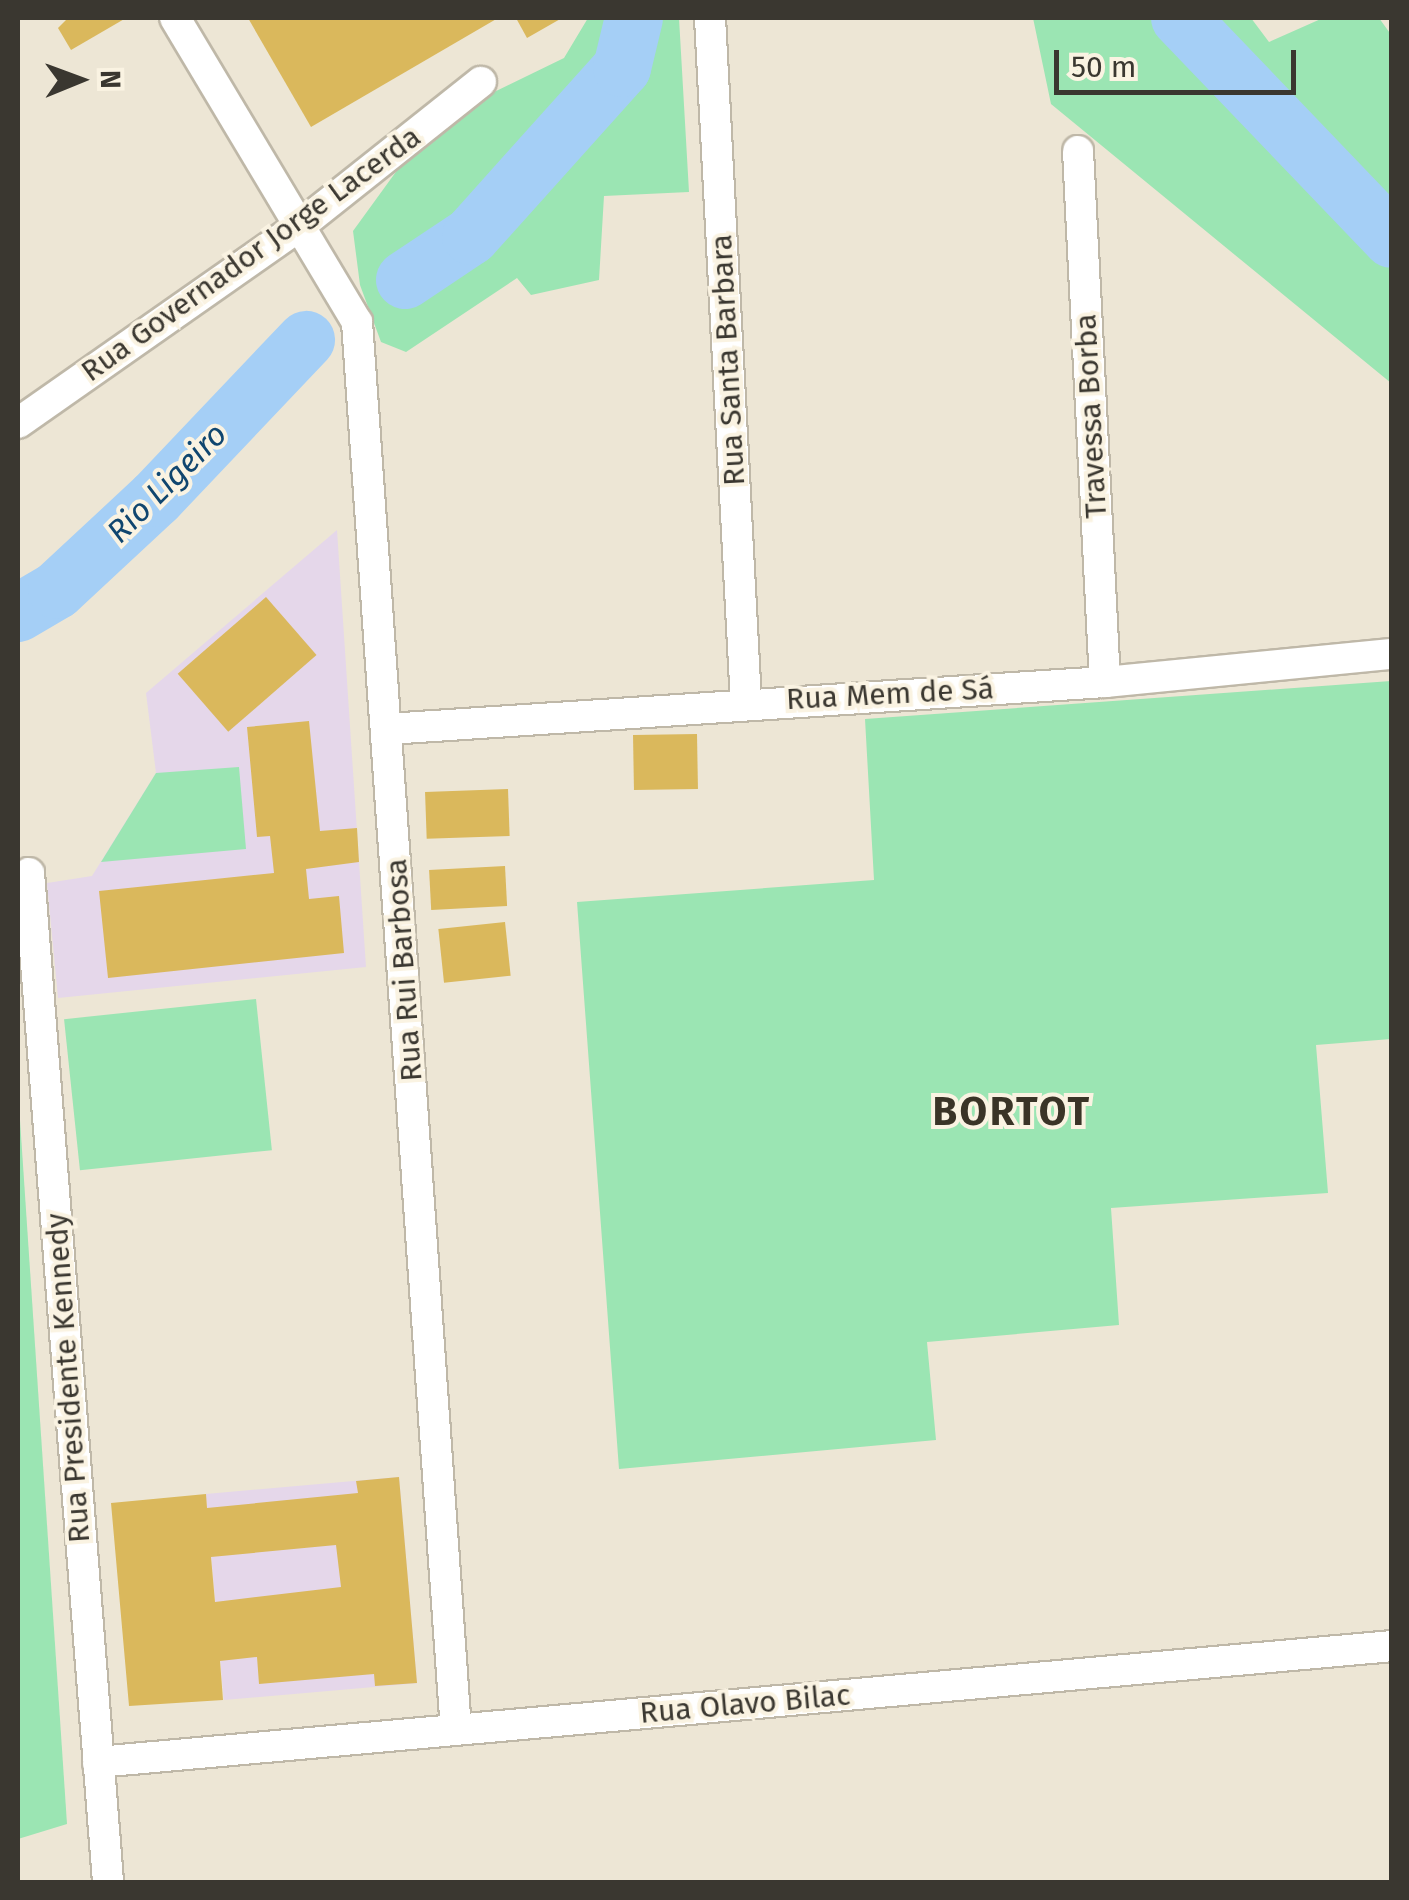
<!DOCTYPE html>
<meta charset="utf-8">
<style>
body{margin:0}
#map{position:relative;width:1409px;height:1900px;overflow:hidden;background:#ede6d5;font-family:"Fira Sans",sans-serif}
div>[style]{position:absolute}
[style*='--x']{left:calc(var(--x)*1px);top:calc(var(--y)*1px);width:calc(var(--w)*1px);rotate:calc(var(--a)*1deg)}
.education>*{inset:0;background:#e5d7ea;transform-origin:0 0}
.green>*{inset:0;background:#9be5b3;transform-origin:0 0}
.river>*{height:58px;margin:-29px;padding:0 29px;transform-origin:29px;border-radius:29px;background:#a5cff6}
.building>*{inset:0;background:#dab85c;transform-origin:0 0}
.roads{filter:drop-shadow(2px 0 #bfb8a8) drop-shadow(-2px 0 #bfb8a8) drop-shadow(0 2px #bfb8a8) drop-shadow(0 -2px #bfb8a8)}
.street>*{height:30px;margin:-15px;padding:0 15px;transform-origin:15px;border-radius:15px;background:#fff}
span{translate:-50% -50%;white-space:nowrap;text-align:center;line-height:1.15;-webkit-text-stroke:8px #faf3e2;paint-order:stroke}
.street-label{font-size:30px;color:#3a3730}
.water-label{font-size:32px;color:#10466f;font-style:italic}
.district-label{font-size:40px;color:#3a3427;font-weight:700;letter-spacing:2.5px}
.frame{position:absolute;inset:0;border:20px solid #3a3730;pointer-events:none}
.north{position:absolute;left:30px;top:30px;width:100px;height:100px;-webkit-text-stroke:8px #faf3e2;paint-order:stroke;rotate:89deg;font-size:28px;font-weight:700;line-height:40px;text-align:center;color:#3a3730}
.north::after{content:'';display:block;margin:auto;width:35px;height:45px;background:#3a3730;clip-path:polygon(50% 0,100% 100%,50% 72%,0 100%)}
.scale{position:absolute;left:1054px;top:50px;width:242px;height:45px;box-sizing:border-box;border:5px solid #3a3730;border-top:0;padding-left:12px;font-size:30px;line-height:35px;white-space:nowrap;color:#3a3730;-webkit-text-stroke:8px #faf3e2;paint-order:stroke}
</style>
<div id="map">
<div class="education">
<div style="clip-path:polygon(337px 530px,366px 967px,58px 998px,47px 883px,92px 876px,156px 773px,146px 693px)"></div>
<div style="left:399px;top:1477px;width:207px;height:194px;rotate:85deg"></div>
</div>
<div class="green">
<div style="clip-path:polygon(588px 18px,679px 18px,689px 192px,604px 196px,599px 280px,531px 295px,517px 278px,406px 352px,381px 342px,360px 285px,353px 231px,406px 158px,488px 95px,564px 58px)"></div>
<div style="clip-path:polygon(1033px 18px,1251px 18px,1269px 42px,1323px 18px,1379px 18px,1392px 36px,1391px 383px,1051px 104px)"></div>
<div style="clip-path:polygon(1391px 681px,1391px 1039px,1316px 1045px,1328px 1193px,1111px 1208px,1119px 1325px,927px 1342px,936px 1440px,619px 1469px,577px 902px,874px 880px,865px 719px)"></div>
<div style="clip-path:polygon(239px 767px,246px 849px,101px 862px,156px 773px)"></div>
<div style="left:256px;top:999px;width:152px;height:193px;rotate:84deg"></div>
<div style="clip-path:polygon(18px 1090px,67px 1824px,18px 1839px)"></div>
</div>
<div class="river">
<div style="--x:1180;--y:18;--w:306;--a:46.2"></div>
<div style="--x:405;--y:280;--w:79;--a:-33.7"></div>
<div style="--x:471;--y:236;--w:226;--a:-48.1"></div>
<div style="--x:622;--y:68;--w:51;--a:-76.5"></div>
<div style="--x:18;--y:613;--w:45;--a:-30.5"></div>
<div style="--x:57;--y:590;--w:135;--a:-42.9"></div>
<div style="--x:156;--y:498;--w:218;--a:-46.5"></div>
</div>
<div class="building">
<div style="clip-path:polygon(68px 18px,126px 18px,71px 50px,58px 28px)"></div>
<div style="clip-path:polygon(248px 18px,498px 18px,311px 127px)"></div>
<div style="clip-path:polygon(516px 18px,562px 18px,527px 38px)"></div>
<div style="left:266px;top:597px;width:77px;height:117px;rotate:49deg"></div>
<div style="clip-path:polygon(309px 721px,320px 831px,357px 828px,359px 862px,306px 869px,309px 899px,339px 896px,344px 953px,108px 978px,99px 891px,274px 873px,270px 836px,257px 837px,247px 727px)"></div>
<div style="left:697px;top:734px;width:55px;height:64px;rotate:89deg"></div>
<div style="left:508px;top:789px;width:47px;height:83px;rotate:88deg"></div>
<div style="left:505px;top:866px;width:40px;height:76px;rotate:87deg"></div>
<div style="left:505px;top:922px;width:54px;height:67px;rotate:84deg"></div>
<div style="clip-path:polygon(evenodd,399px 1477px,417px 1683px,375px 1686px,374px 1674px,259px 1684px,257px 1657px,220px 1661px,223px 1700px,129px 1706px,111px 1503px,206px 1494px,207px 1508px,358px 1493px,356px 1481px,399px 1477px,336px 1545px,341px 1587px,215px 1602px,211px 1557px,336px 1545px)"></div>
</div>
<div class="roads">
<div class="street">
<div style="--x:175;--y:18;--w:354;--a:59.1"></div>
<div style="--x:357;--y:322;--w:1411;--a:85.98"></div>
<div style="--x:710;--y:18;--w:686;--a:86.99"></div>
<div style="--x:1078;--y:151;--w:532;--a:87.09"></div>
<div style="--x:18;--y:423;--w:345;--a:-35"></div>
<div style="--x:301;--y:225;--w:230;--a:-38.5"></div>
<div style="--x:388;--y:729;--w:719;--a:-3.75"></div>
<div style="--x:1105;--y:682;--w:288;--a:-5.6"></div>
<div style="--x:29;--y:873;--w:1012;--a:85.52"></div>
<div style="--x:98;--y:1762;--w:1299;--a:-5.12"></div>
</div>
</div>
<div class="street-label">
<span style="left:251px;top:254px;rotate:-36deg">Rua Governador Jorge Lacerda</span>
<span style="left:728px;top:360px;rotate:-93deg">Rua Santa Barbara</span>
<span style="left:1091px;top:416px;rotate:-93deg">Travessa Borba</span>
<span style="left:890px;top:694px;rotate:-3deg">Rua Mem de Sá</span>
<span style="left:404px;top:970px;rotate:-94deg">Rua Rui Barbosa</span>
<span style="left:68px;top:1378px;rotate:-94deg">Rua Presidente Kennedy</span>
<span style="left:745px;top:1704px;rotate:-5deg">Rua Olavo Bilac</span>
</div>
<div class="water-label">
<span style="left:167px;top:483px;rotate:-45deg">Rio Ligeiro</span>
</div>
<div class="district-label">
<span style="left:1012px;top:1112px">BORTOT</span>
</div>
<div class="frame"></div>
<div class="north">N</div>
<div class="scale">50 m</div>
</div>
